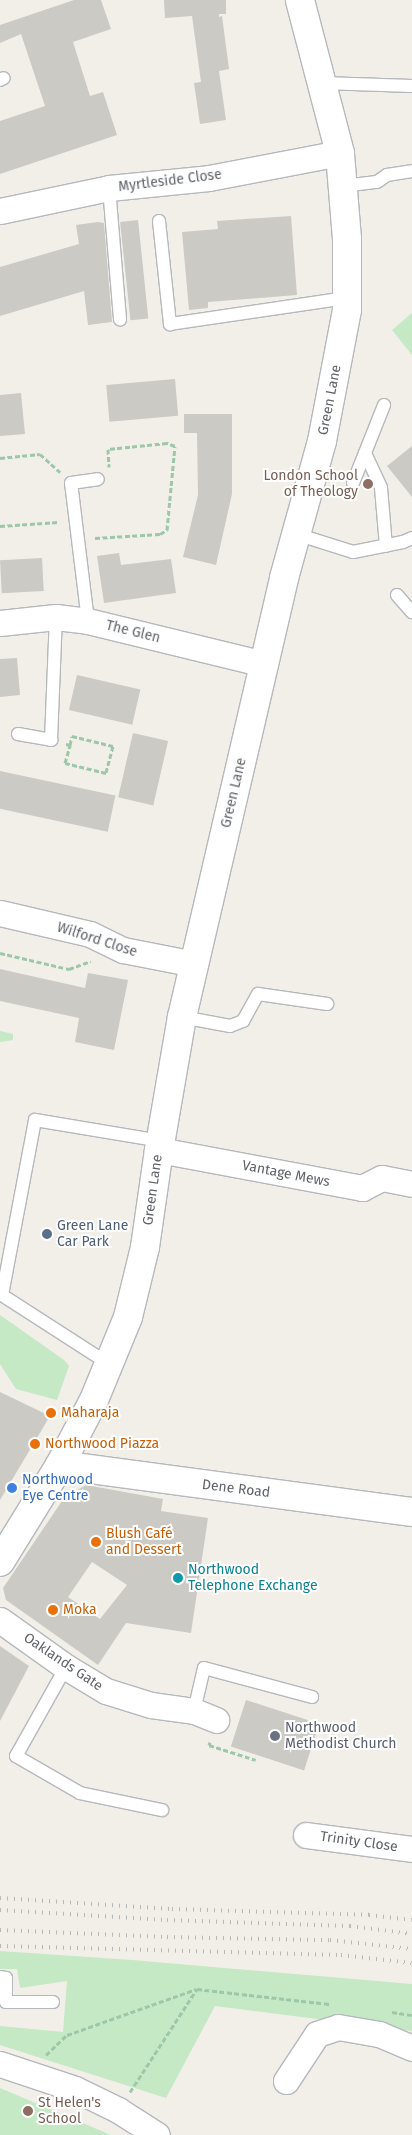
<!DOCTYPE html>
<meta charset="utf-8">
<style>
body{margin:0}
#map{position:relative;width:412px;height:2135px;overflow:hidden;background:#f1efe8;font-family:"Fira Sans",sans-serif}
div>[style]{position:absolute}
.green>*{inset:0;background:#c5e8c5}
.building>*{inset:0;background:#cccac5;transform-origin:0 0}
.path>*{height:3px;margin-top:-1.5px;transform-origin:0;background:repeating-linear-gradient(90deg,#9cc7a9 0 5px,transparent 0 7.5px)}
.roads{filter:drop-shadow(1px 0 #b5b8bc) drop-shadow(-1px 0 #b5b8bc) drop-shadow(0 1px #b5b8bc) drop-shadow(0 -1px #b5b8bc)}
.service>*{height:12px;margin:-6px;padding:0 6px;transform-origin:6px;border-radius:6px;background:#fff}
.minor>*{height:25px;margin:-12.5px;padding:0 12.5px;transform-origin:12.5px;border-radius:12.5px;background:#fff}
.tertiary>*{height:28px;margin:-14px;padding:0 14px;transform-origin:14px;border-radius:14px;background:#fff}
.secondary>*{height:28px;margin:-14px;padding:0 14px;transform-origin:14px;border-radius:14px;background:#fff}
.rail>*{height:4px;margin-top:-2px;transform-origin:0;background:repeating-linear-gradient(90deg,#b6b7b8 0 1px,transparent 0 7px)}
.dots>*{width:14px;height:14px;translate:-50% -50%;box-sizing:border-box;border:2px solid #fff;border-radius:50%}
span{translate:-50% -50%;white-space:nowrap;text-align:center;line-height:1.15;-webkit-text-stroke:4px #fff;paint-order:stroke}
.street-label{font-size:14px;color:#5f6368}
.education-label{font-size:14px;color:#785e54}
.right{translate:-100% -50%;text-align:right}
.left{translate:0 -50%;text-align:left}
.service-label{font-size:14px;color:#4e5e75}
.food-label{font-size:14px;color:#c56008}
.shop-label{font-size:14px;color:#366cbe}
.culture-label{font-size:14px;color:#0d838f}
.worship-label{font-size:14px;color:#5b616d}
</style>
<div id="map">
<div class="green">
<i style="clip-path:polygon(412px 313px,412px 355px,392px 330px)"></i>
<i style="clip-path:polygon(0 1031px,13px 1034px,13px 1040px,0 1042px)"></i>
<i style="clip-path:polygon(0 1315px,64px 1360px,69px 1366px,57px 1400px,16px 1389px,0 1364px)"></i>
<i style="clip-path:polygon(0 1951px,132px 1960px,412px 1984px,412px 2031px,215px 2006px,166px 2098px,0 2045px,0 2026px,63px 2032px,67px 1981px,20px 1988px,17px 1969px,0 1969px)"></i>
<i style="clip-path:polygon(0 2088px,111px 2135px,0 2135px)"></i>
</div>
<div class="building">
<i style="clip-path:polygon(74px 0,101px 0,111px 29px,73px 42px,90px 96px,103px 92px,117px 135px,0 174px,0 121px,45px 106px,21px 34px,0 43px,0 25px)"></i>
<i style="clip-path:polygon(164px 0,226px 0,226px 14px,219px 14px,219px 17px,222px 16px,229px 69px,219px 71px,226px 120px,200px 124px,194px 83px,201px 82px,192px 16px,165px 18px)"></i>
<i style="clip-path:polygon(291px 216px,297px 295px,208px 302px,208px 308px,189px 310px,182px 232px,218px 229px,217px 221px)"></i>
<i style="left:138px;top:220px;width:99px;height:18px;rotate:84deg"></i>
<i style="clip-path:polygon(98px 222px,104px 223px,112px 322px,88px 325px,84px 291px,0 316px,0 267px,79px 244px,76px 225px)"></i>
<i style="left:175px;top:379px;width:37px;height:69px;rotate:85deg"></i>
<i style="clip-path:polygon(21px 393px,25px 434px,0 436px,0 395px)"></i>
<i style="clip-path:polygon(184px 414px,232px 414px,232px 494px,216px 565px,183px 557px,198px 495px,197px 433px,184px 433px)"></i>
<i style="clip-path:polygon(412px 446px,412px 497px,387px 466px)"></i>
<i style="clip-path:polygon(119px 553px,121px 565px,171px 559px,176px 593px,104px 603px,97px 556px)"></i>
<i style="left:42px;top:558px;width:33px;height:42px;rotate:87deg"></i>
<i style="clip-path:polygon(17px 658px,20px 695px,0 697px,0 659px)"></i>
<i style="left:77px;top:675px;width:65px;height:36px;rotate:13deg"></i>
<i style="left:133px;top:733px;width:36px;height:66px;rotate:13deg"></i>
<i style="left:0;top:771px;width:118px;height:37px;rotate:12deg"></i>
<i style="clip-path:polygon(0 969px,85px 988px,88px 973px,128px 980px,114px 1050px,75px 1042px,79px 1018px,0 1001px)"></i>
<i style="clip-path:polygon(0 1392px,50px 1416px,0 1500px)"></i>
<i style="clip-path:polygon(evenodd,86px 1485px,163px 1499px,161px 1511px,208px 1518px,191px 1633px,126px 1623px,98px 1665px,6px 1600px,3px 1588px,64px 1498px,86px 1485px,92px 1562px,127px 1585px,100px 1619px,68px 1597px,92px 1562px)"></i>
<i style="clip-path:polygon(0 1646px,29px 1666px,0 1721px)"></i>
<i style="left:246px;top:1700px;width:77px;height:49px;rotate:18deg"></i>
</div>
<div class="path">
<i style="left:0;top:458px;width:40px;rotate:-5.7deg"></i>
<i style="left:40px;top:454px;width:27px;rotate:42deg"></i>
<i style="left:0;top:526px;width:59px;rotate:-3.9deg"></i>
<i style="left:95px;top:538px;width:65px;rotate:-3.5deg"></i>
<i style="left:160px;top:534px;width:8px;rotate:-30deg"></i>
<i style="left:167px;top:530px;width:84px;rotate:-84.6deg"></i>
<i style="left:175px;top:446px;width:9px;rotate:-159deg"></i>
<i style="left:167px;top:443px;width:59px;rotate:174.2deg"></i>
<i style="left:108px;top:449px;width:18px;rotate:87deg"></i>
<i style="left:66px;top:744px;width:4px;rotate:14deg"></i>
<i style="left:70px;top:745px;width:9px;rotate:-77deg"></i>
<i style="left:72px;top:736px;width:42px;rotate:13.7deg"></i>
<i style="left:113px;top:746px;width:28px;rotate:105deg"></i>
<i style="left:106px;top:773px;width:42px;rotate:-166.3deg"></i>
<i style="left:65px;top:763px;width:19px;rotate:-74deg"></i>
<i style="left:0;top:953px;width:71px;rotate:13.1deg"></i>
<i style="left:69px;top:969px;width:23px;rotate:-20deg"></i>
<i style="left:210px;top:1742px;width:3px;rotate:108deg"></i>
<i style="left:209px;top:1745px;width:49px;rotate:17.7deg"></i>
<i style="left:392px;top:2012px;width:20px;rotate:9deg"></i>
<i style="left:46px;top:2055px;width:29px;rotate:-44deg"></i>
<i style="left:67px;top:2035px;width:137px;rotate:-19.6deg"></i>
<i style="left:130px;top:2092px;width:123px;rotate:-57deg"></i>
<i style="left:197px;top:1989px;width:133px;rotate:6.5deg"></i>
</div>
<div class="roads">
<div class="service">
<i style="left:0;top:80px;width:4px;rotate:-27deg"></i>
<i style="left:322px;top:83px;width:90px;rotate:1.9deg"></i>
<i style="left:343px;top:186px;width:34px;rotate:-7deg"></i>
<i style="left:377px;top:182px;width:12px;rotate:-35deg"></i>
<i style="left:387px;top:175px;width:25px;rotate:-9deg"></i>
<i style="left:109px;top:188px;width:132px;rotate:85.2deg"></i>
<i style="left:159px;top:221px;width:104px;rotate:83.9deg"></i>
<i style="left:170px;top:324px;width:179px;rotate:-8.4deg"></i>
<i style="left:365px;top:453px;width:38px;rotate:65deg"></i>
<i style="left:381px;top:488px;width:58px;rotate:85.1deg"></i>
<i style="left:353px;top:483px;width:84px;rotate:-68.3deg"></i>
<i style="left:296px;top:534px;width:60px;rotate:17.5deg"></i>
<i style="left:353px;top:552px;width:51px;rotate:-11.3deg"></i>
<i style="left:403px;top:542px;width:10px;rotate:-24deg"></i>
<i style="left:397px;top:595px;width:23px;rotate:49deg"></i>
<i style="left:88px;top:621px;width:139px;rotate:-97deg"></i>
<i style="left:71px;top:483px;width:27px;rotate:-8deg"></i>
<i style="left:18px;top:734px;width:34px;rotate:10deg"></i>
<i style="left:51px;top:740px;width:123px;rotate:-87.7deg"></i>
<i style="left:182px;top:1017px;width:49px;rotate:10.6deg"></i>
<i style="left:230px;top:1026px;width:14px;rotate:-21deg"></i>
<i style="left:243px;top:1021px;width:31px;rotate:-61deg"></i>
<i style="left:258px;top:994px;width:70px;rotate:8.2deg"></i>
<i style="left:109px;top:1364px;width:127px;rotate:-147.2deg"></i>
<i style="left:2px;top:1295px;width:178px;rotate:-79.3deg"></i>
<i style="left:35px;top:1120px;width:127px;rotate:9.5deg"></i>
<i style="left:66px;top:1667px;width:102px;rotate:119.3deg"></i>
<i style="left:16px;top:1756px;width:74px;rotate:30deg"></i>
<i style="left:80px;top:1793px;width:84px;rotate:11.7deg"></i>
<i style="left:194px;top:1711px;width:44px;rotate:-76.9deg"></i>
<i style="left:204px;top:1668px;width:112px;rotate:15deg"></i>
<i style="left:0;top:1977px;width:6px;rotate:9deg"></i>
<i style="left:6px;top:1978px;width:24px;rotate:90deg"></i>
<i style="left:6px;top:2002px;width:47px"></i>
</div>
<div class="minor">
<i style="left:0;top:211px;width:111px;rotate:-11.9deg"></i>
<i style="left:109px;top:188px;width:100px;rotate:-5.7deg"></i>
<i style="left:209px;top:178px;width:133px;rotate:-10.8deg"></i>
<i style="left:0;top:623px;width:56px;rotate:-6.1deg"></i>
<i style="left:56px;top:617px;width:32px;rotate:7deg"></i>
<i style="left:88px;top:621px;width:182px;rotate:13.7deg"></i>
<i style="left:0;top:913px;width:92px;rotate:13.1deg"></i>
<i style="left:90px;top:934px;width:37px;rotate:26deg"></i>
<i style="left:123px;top:950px;width:73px;rotate:11deg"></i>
<i style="left:159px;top:1150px;width:207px;rotate:10.6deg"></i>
<i style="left:362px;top:1188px;width:22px;rotate:-27deg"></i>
<i style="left:382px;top:1178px;width:31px;rotate:11deg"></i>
<i style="left:0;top:1620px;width:81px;rotate:35.5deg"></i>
<i style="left:66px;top:1667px;width:47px;rotate:31deg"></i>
<i style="left:106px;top:1691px;width:47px;rotate:17.3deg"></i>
<i style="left:151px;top:1705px;width:43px;rotate:7.9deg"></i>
<i style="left:194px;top:1711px;width:24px;rotate:22deg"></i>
<i style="left:306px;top:1835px;width:107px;rotate:7.5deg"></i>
<i style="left:0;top:2064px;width:79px;rotate:18.4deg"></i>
<i style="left:75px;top:2089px;width:48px;rotate:26deg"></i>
<i style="left:118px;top:2110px;width:46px;rotate:32.7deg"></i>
<i style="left:286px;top:2081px;width:56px;rotate:-56.6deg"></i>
<i style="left:317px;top:2034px;width:22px;rotate:-18deg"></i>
<i style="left:338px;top:2027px;width:42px;rotate:9.7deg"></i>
<i style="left:379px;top:2034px;width:36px;rotate:23deg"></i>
</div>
<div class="tertiary">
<i style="left:60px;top:1465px;width:355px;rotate:7.6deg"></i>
</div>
<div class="secondary">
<i style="left:0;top:1562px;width:114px;rotate:-58.3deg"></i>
<i style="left:60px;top:1465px;width:73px;rotate:-62.4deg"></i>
<i style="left:94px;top:1400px;width:90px;rotate:-67.7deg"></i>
<i style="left:128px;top:1317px;width:72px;rotate:-76.3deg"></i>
<i style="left:145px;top:1247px;width:98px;rotate:-81.8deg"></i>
<i style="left:159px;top:1150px;width:135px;rotate:-80.2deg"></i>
<i style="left:182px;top:1017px;width:451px;rotate:-76.9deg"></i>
<i style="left:284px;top:578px;width:142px;rotate:-74.5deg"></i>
<i style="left:322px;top:441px;width:133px;rotate:-79.2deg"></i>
<i style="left:347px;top:310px;width:71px;rotate:-90deg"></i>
<i style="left:347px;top:239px;width:86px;rotate:-94.7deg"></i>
<i style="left:340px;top:153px;width:158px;rotate:-104.7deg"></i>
</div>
</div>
<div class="rail">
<i style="left:0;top:1898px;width:172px;rotate:3.7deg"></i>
<i style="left:172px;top:1909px;width:197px;rotate:1.7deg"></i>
<i style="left:369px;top:1915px;width:43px;rotate:6.6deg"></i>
<i style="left:0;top:1910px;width:167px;rotate:3.4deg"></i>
<i style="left:167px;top:1920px;width:183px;rotate:1.9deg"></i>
<i style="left:350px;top:1926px;width:63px;rotate:7.4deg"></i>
<i style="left:0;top:1930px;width:167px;rotate:2.4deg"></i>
<i style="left:167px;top:1937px;width:163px;rotate:1.1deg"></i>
<i style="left:330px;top:1940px;width:82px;rotate:6.3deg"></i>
<i style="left:0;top:1946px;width:341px;rotate:1.5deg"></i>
<i style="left:341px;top:1955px;width:71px;rotate:6.4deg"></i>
</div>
<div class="dots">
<i style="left:368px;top:484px;background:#8d6e63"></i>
<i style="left:47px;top:1234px;background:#5c6f8a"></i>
<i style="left:51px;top:1413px;background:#e8710a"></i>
<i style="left:35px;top:1444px;background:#e8710a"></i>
<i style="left:12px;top:1488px;background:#3f7fe0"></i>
<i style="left:96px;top:1542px;background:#e8710a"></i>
<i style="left:178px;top:1578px;background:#0f9aa8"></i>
<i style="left:53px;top:1610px;background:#e8710a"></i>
<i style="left:275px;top:1736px;background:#6b7280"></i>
<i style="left:28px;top:2111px;background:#8d6e63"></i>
</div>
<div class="street-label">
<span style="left:170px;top:181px;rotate:-7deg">Myrtleside Close</span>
<span style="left:330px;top:400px;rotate:-79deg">Green Lane</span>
<span style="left:133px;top:632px;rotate:14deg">The Glen</span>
<span style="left:234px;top:793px;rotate:-77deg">Green Lane</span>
<span style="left:97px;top:940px;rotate:18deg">Wilford Close</span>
<span style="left:286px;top:1174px;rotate:11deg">Vantage Mews</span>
<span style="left:153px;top:1190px;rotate:-82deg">Green Lane</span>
<span style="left:236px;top:1489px;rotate:7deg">Dene Road</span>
<span style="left:63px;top:1662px;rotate:34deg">Oaklands Gate</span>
<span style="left:359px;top:1842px;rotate:8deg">Trinity Close</span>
</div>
<div class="education-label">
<span class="right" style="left:358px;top:484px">London School<br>of Theology</span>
<span class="left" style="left:38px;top:2111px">St Helen's<br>School</span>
</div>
<div class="service-label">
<span class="left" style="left:57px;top:1234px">Green Lane<br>Car Park</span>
</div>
<div class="food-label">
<span class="left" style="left:61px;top:1413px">Maharaja</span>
<span class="left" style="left:45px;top:1444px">Northwood Piazza</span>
<span class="left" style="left:106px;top:1542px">Blush Café<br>and Dessert</span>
<span class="left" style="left:63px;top:1610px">Moka</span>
</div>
<div class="shop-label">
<span class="left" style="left:22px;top:1488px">Northwood<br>Eye Centre</span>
</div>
<div class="culture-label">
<span class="left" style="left:188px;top:1578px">Northwood<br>Telephone Exchange</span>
</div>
<div class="worship-label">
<span class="left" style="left:285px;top:1736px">Northwood<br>Methodist Church</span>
</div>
</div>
